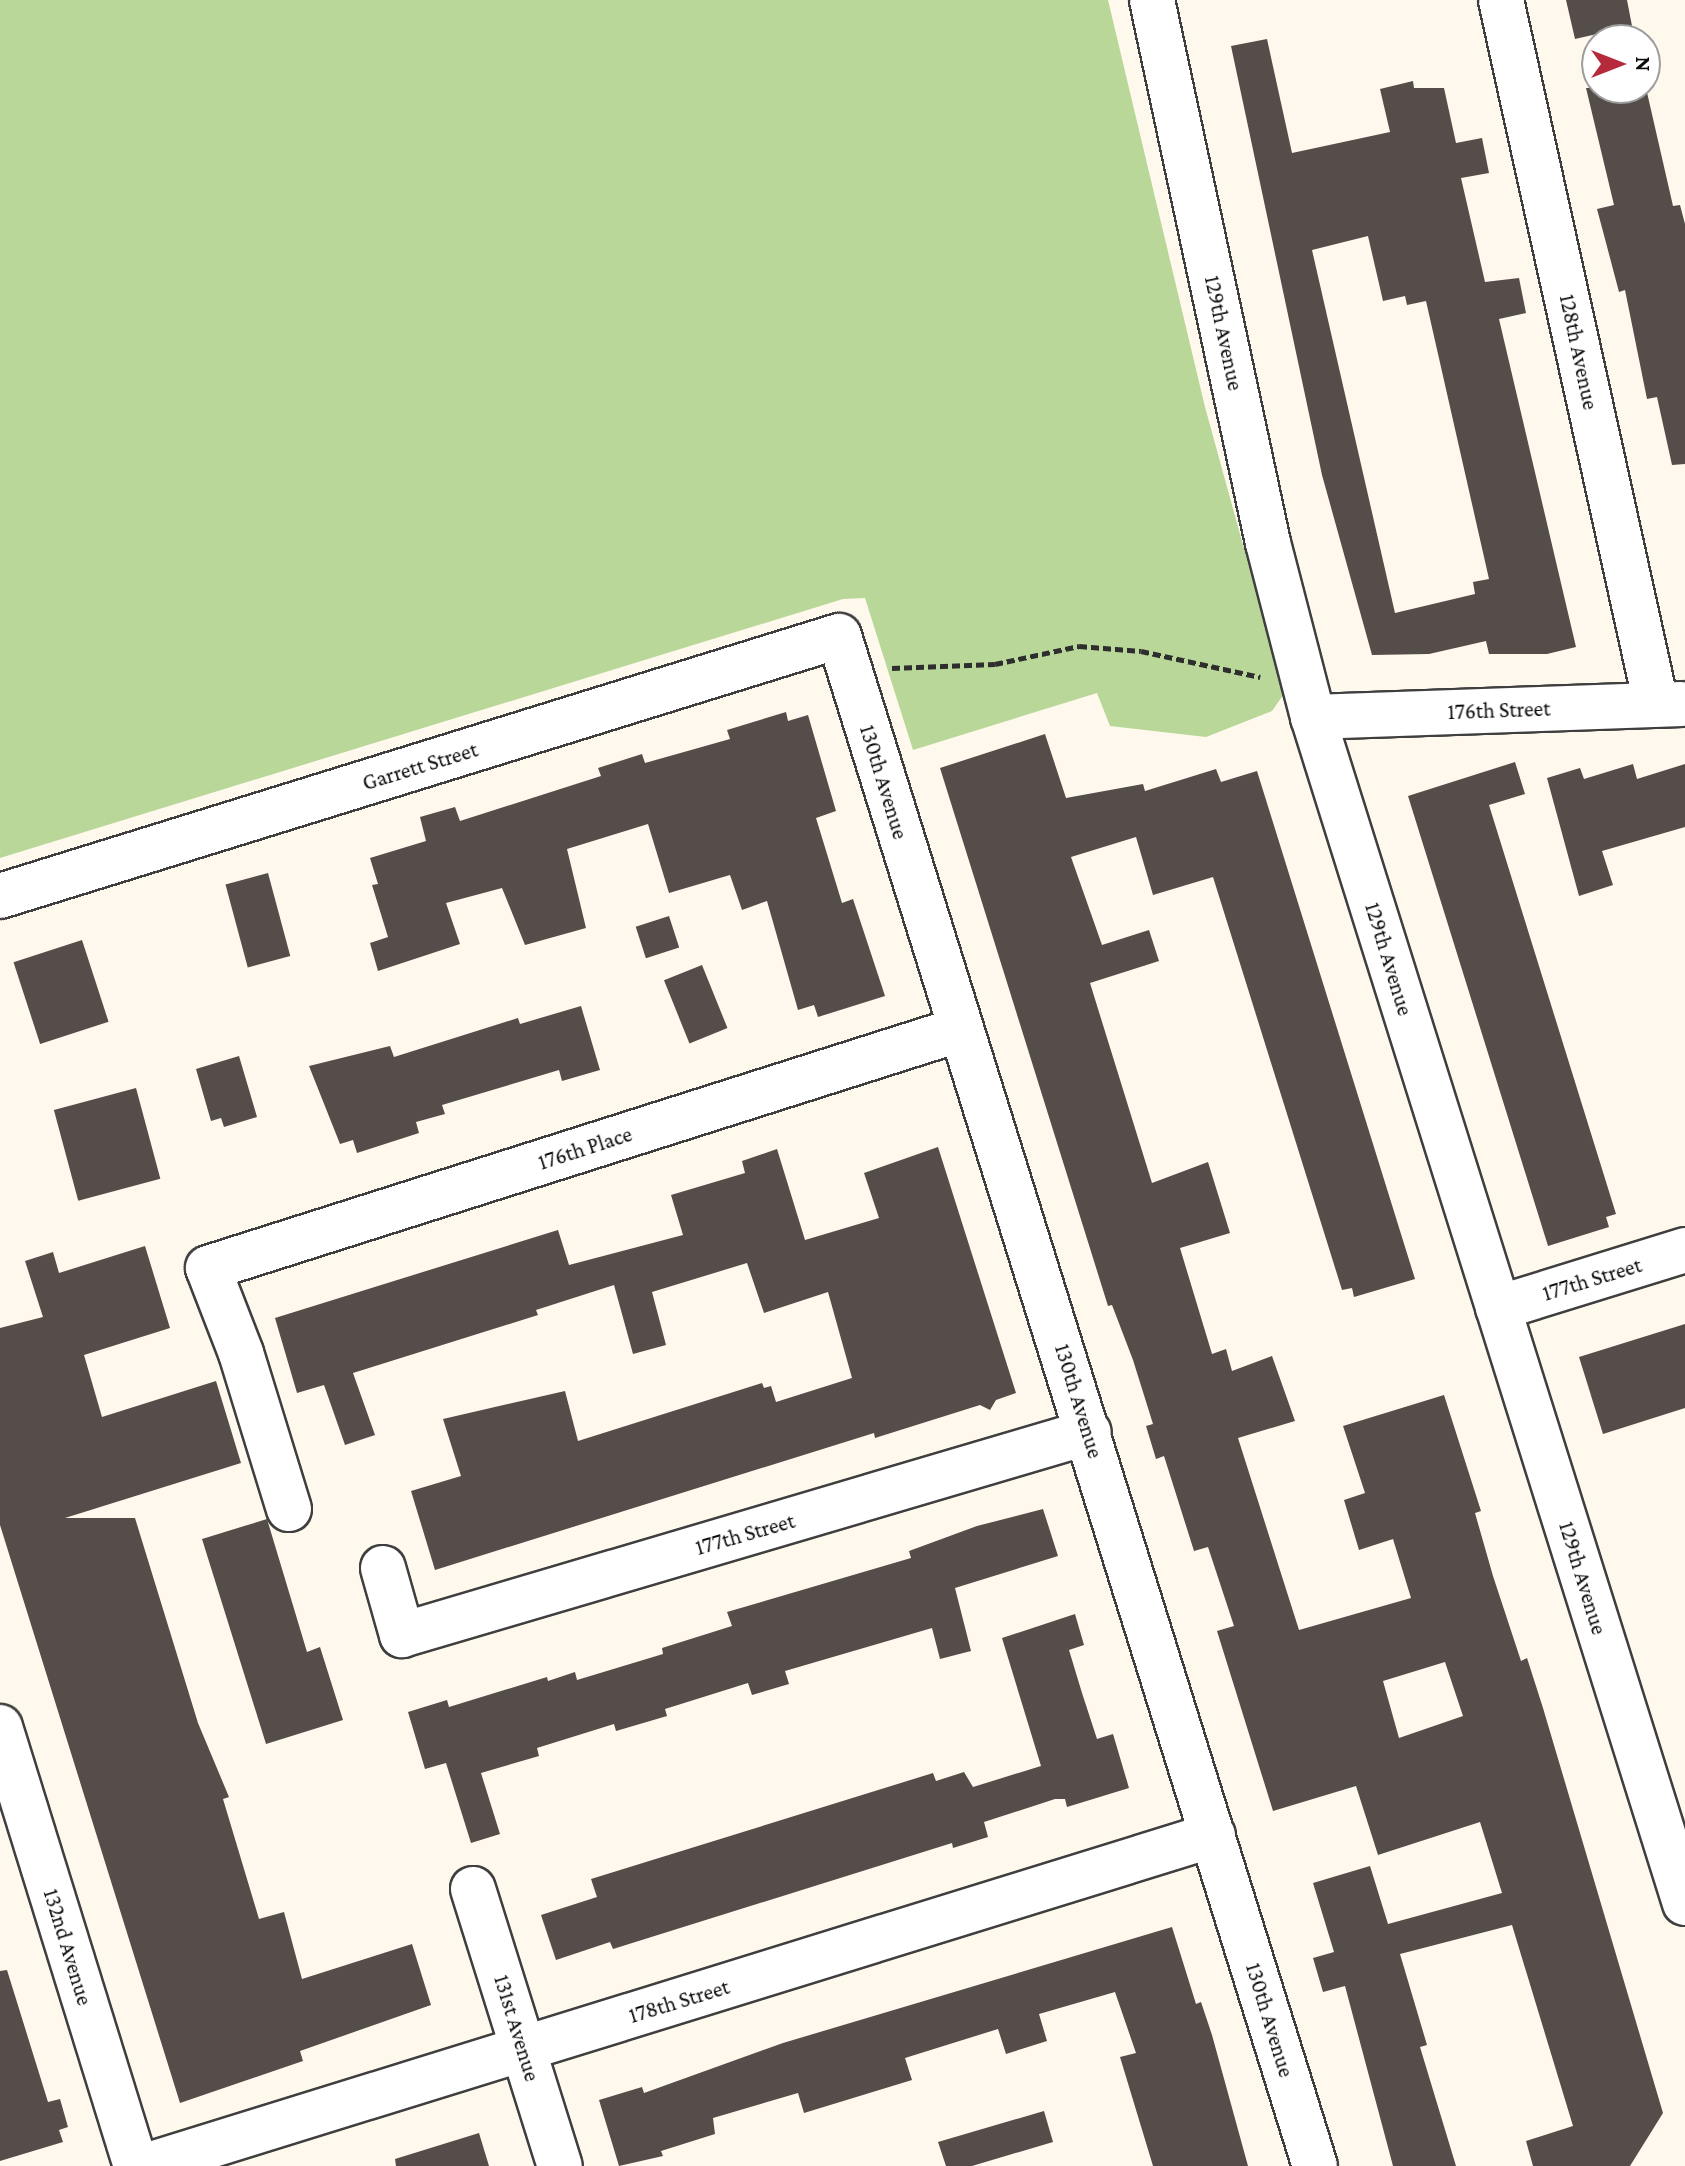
<!DOCTYPE html>
<style>
body{margin:0}
#map{position:relative;width:1685px;height:2166px;overflow:hidden;background:#fef9ec;font-family:"Crimson Pro",serif}
div>[style]{position:absolute}
.forest>*{inset:0;background:#b9d798}
.building>*{inset:0;background:#544d49;transform-origin:0 0}
.path>*{height:5px;margin-top:-2.5px;transform-origin:0;background:repeating-linear-gradient(90deg,#2e2e2e 0 8px,transparent 0 12px)}
.roads{filter:drop-shadow(2px 0 #3f3f3f) drop-shadow(-2px 0 #3f3f3f) drop-shadow(0 2px #3f3f3f) drop-shadow(0 -2px #3f3f3f)}
.minor>*{height:44px;margin:-22px;padding:0 22px;transform-origin:22px;border-radius:22px;background:#fff}
span{translate:-50% -50%;white-space:nowrap;text-align:center;line-height:1.15;-webkit-text-stroke:8px #fff;paint-order:stroke}
.street-label{font-size:22px;color:#0c0c0c}
.north{position:absolute;left:1581px;top:24px;width:80px;height:80px;box-sizing:border-box;background:#fff;border:2px solid #9e9e9e;border-radius:50%;rotate:90deg;font-size:22px;font-weight:700;line-height:32px;text-align:center;color:#0c0c0c}
.north::after{content:'';display:block;margin:auto;width:28px;height:36px;background:#b62b3b;clip-path:polygon(50% 0,100% 100%,50% 72%,0 100%)}
</style>
<div id="map">
<div class="forest">
<i style="clip-path:polygon(0 0,1108px 0,1205px 407px,1284px 694px,1272px 711px,1206px 737px,1110px 726px,1097px 693px,913px 750px,865px 598px,843px 599px,0 858px)"></i>
</div>
<div class="building">
<i style="clip-path:polygon(1566px 0,1627px 0,1632px 26px,1575px 39px)"></i>
<i style="clip-path:polygon(evenodd,1267px 39px,1292px 153px,1390px 132px,1380px 89px,1413px 81px,1414px 88px,1444px 88px,1456px 143px,1482px 138px,1489px 173px,1461px 178px,1485px 282px,1519px 278px,1526px 313px,1499px 319px,1576px 647px,1547px 654px,1489px 654px,1486px 641px,1429px 654px,1372px 655px,1322px 475px,1231px 46px,1267px 39px,1368px 236px,1383px 301px,1405px 296px,1407px 305px,1426px 301px,1489px 579px,1473px 582px,1475px 594px,1395px 613px,1312px 250px,1368px 236px)"></i>
<i style="clip-path:polygon(1586px 88px,1646px 88px,1673px 206px,1680px 205px,1685px 224px,1685px 464px,1672px 465px,1657px 397px,1647px 399px,1625px 290px,1619px 292px,1605px 239px,1597px 209px,1614px 205px)"></i>
<i style="clip-path:polygon(786px 712px,788px 721px,808px 715px,836px 811px,816px 818px,842px 903px,853px 899px,885px 996px,818px 1017px,814px 1005px,798px 1010px,767px 901px,742px 910px,730px 875px,669px 893px,648px 824px,567px 849px,586px 928px,525px 945px,502px 888px,446px 903px,460px 944px,378px 971px,370px 943px,388px 937px,372px 885px,378px 884px,370px 858px,426px 841px,420px 817px,455px 807px,460px 821px,601px 776px,598px 768px,642px 754px,645px 763px,730px 739px,727px 730px)"></i>
<i style="clip-path:polygon(evenodd,1045px 734px,1066px 798px,1143px 784px,1145px 791px,1216px 769px,1221px 782px,1257px 771px,1415px 1279px,1354px 1297px,1352px 1288px,1342px 1290px,1213px 877px,1153px 895px,1136px 837px,1071px 857px,1102px 945px,1149px 930px,1159px 961px,1090px 983px,1152px 1183px,1208px 1162px,1230px 1233px,1180px 1248px,1212px 1354px,1226px 1349px,1232px 1371px,1272px 1356px,1295px 1421px,1238px 1438px,1299px 1630px,1411px 1598px,1393px 1539px,1359px 1550px,1344px 1500px,1365px 1493px,1343px 1426px,1444px 1395px,1481px 1511px,1475px 1513px,1493px 1576px,1521px 1661px,1527px 1658px,1543px 1708px,1663px 2113px,1630px 2166px,1533px 2166px,1526px 2141px,1573px 2126px,1512px 1925px,1400px 1954px,1427px 2045px,1420px 2047px,1456px 2166px,1393px 2166px,1345px 1986px,1323px 1992px,1313px 1958px,1334px 1952px,1313px 1883px,1370px 1866px,1388px 1924px,1502px 1893px,1480px 1822px,1378px 1855px,1356px 1786px,1273px 1811px,1217px 1631px,1234px 1626px,1208px 1547px,1194px 1551px,1164px 1456px,1156px 1459px,1146px 1426px,1153px 1424px,1133px 1360px,1112px 1305px,1108px 1306px,940px 768px,1045px 734px,1445px 1662px,1463px 1716px,1399px 1738px,1383px 1681px,1445px 1662px)"></i>
<i style="clip-path:polygon(1515px 762px,1525px 794px,1489px 805px,1616px 1214px,1606px 1217px,1609px 1227px,1548px 1246px,1408px 796px)"></i>
<i style="clip-path:polygon(1633px 764px,1637px 779px,1685px 764px,1685px 827px,1602px 851px,1613px 885px,1579px 896px,1547px 778px,1580px 768px,1584px 779px)"></i>
<i style="left:268px;top:873px;width:86px;height:44px;rotate:75deg"></i>
<i style="left:669px;top:916px;width:33px;height:35px;rotate:72deg"></i>
<i style="left:82px;top:940px;width:86px;height:72px;rotate:72deg"></i>
<i style="left:702px;top:965px;width:68px;height:41px;rotate:68deg"></i>
<i style="clip-path:polygon(581px 1006px,600px 1070px,562px 1081px,559px 1070px,442px 1105px,445px 1114px,416px 1122px,419px 1133px,357px 1153px,353px 1140px,340px 1144px,309px 1066px,390px 1046px,394px 1057px,518px 1018px,520px 1024px)"></i>
<i style="clip-path:polygon(239px 1056px,257px 1117px,224px 1127px,221px 1118px,211px 1121px,196px 1069px)"></i>
<i style="left:136px;top:1088px;width:94px;height:85px;rotate:75deg"></i>
<i style="clip-path:polygon(938px 1147px,1016px 1393px,996px 1400px,990px 1410px,980px 1405px,875px 1438px,874px 1433px,435px 1570px,411px 1491px,461px 1476px,443px 1419px,565px 1391px,578px 1441px,762px 1383px,764px 1388px,771px 1386px,776px 1402px,852px 1378px,828px 1292px,764px 1313px,747px 1263px,652px 1292px,666px 1345px,633px 1354px,614px 1285px,536px 1310px,538px 1315px,353px 1373px,375px 1435px,345px 1445px,324px 1385px,297px 1393px,275px 1318px,558px 1230px,569px 1265px,683px 1235px,671px 1195px,745px 1173px,742px 1161px,777px 1149px,805px 1240px,879px 1218px,864px 1173px)"></i>
<i style="clip-path:polygon(145px 1246px,170px 1328px,84px 1355px,102px 1417px,216px 1381px,241px 1463px,65px 1518px,135px 1518px,198px 1723px,229px 1797px,223px 1799px,259px 1919px,284px 1912px,302px 1979px,412px 1944px,431px 2005px,300px 2051px,303px 2061px,180px 2103px,0 1525px,0 1328px,43px 1317px,25px 1261px,53px 1252px,59px 1273px)"></i>
<i style="clip-path:polygon(1685px 1324px,1685px 1408px,1603px 1434px,1579px 1357px)"></i>
<i style="clip-path:polygon(1043px 1509px,1058px 1556px,955px 1588px,971px 1651px,940px 1659px,932px 1628px,785px 1671px,789px 1684px,752px 1695px,748px 1683px,665px 1709px,667px 1716px,616px 1731px,614px 1724px,537px 1748px,539px 1756px,481px 1773px,500px 1834px,471px 1843px,446px 1763px,425px 1769px,408px 1712px,447px 1700px,449px 1707px,547px 1677px,548px 1681px,575px 1672px,577px 1680px,663px 1654px,662px 1648px,732px 1626px,727px 1612px,911px 1558px,909px 1551px,977px 1526px)"></i>
<i style="clip-path:polygon(267px 1519px,307px 1652px,320px 1647px,343px 1720px,266px 1744px,202px 1539px)"></i>
<i style="clip-path:polygon(1075px 1614px,1084px 1645px,1069px 1650px,1082px 1693px,1097px 1739px,1113px 1734px,1129px 1788px,1067px 1807px,1065px 1799px,1055px 1799px,984px 1822px,988px 1837px,953px 1848px,952px 1843px,613px 1949px,610px 1942px,556px 1960px,541px 1915px,597px 1897px,591px 1879px,933px 1773px,936px 1781px,964px 1772px,973px 1787px,1041px 1766px,1002px 1638px)"></i>
<i style="clip-path:polygon(1172px 1927px,1196px 2004px,1201px 2002px,1212px 2035px,1248px 2166px,1153px 2166px,1120px 2057px,1136px 2053px,1115px 1992px,1039px 2014px,1047px 2041px,1006px 2054px,998px 2029px,905px 2058px,912px 2080px,804px 2113px,798px 2093px,713px 2118px,715px 2134px,661px 2151px,663px 2156px,619px 2166px,599px 2100px,642px 2087px,644px 2093px,783px 2043px)"></i>
<i style="clip-path:polygon(7px 1970px,48px 2102px,60px 2099px,68px 2127px,59px 2130px,63px 2142px,0 2161px,0 1971px)"></i>
<i style="clip-path:polygon(1044px 2111px,1053px 2142px,972px 2166px,946px 2166px,938px 2142px)"></i>
<i style="clip-path:polygon(479px 2133px,489px 2166px,396px 2166px,395px 2159px)"></i>
</div>
<div class="path">
<i style="left:892px;top:668px;width:103px;rotate:-2.2deg"></i>
<i style="left:995px;top:664px;width:86px;rotate:-12.1deg"></i>
<i style="left:1079px;top:646px;width:62px;rotate:4.6deg"></i>
<i style="left:1141px;top:651px;width:122px;rotate:12.3deg"></i>
</div>
<div class="roads">
<div class="minor">
<i style="left:1152px;top:0;width:555px;rotate:77.94deg"></i>
<i style="left:1268px;top:543px;width:180px;rotate:75.5deg"></i>
<i style="left:1313px;top:717px;width:1243px;rotate:72.59deg"></i>
<i style="left:1501px;top:0;width:721px;rotate:77.58deg"></i>
<i style="left:1313px;top:717px;width:369px;rotate:-2deg"></i>
<i style="left:0;top:896px;width:878px;rotate:-17.22deg"></i>
<i style="left:839px;top:636px;width:1602px;rotate:72.72deg"></i>
<i style="left:1498px;top:1308px;width:196px;rotate:-17.2deg"></i>
<i style="left:289px;top:1509px;width:163px;rotate:-107.1deg"></i>
<i style="left:241px;top:1353px;width:91px;rotate:-111.2deg"></i>
<i style="left:208px;top:1268px;width:790px;rotate:-17.61deg"></i>
<i style="left:383px;top:1568px;width:70px;rotate:74.2deg"></i>
<i style="left:402px;top:1635px;width:716px;rotate:-16.46deg"></i>
<i style="left:0;top:1727px;width:460px;rotate:72.8deg"></i>
<i style="left:473px;top:1889px;width:290px;rotate:72.6deg"></i>
<i style="left:145px;top:2166px;width:1118px;rotate:-17.22deg"></i>
</div>
</div>
<div class="street-label">
<span style="left:1224px;top:333px;rotate:78deg">129th Avenue</span>
<span style="left:1579px;top:352px;rotate:78deg">128th Avenue</span>
<span style="left:1499px;top:710px;rotate:-2deg">176th Street</span>
<span style="left:420px;top:766px;rotate:-17deg">Garrett Street</span>
<span style="left:884px;top:782px;rotate:73deg">130th Avenue</span>
<span style="left:1389px;top:959px;rotate:73deg">129th Avenue</span>
<span style="left:585px;top:1148px;rotate:-18deg">176th Place</span>
<span style="left:1592px;top:1279px;rotate:-17deg">177th Street</span>
<span style="left:1079px;top:1401px;rotate:73deg">130th Avenue</span>
<span style="left:745px;top:1534px;rotate:-16deg">177th Street</span>
<span style="left:1583px;top:1578px;rotate:73deg">129th Avenue</span>
<span style="left:68px;top:1947px;rotate:73deg">132nd Avenue</span>
<span style="left:679px;top:2001px;rotate:-17deg">178th Street</span>
<span style="left:1270px;top:2020px;rotate:73deg">130th Avenue</span>
<span style="left:517px;top:2028px;rotate:73deg">131st Avenue</span>
</div>
<div class="north">N</div>
</div>
